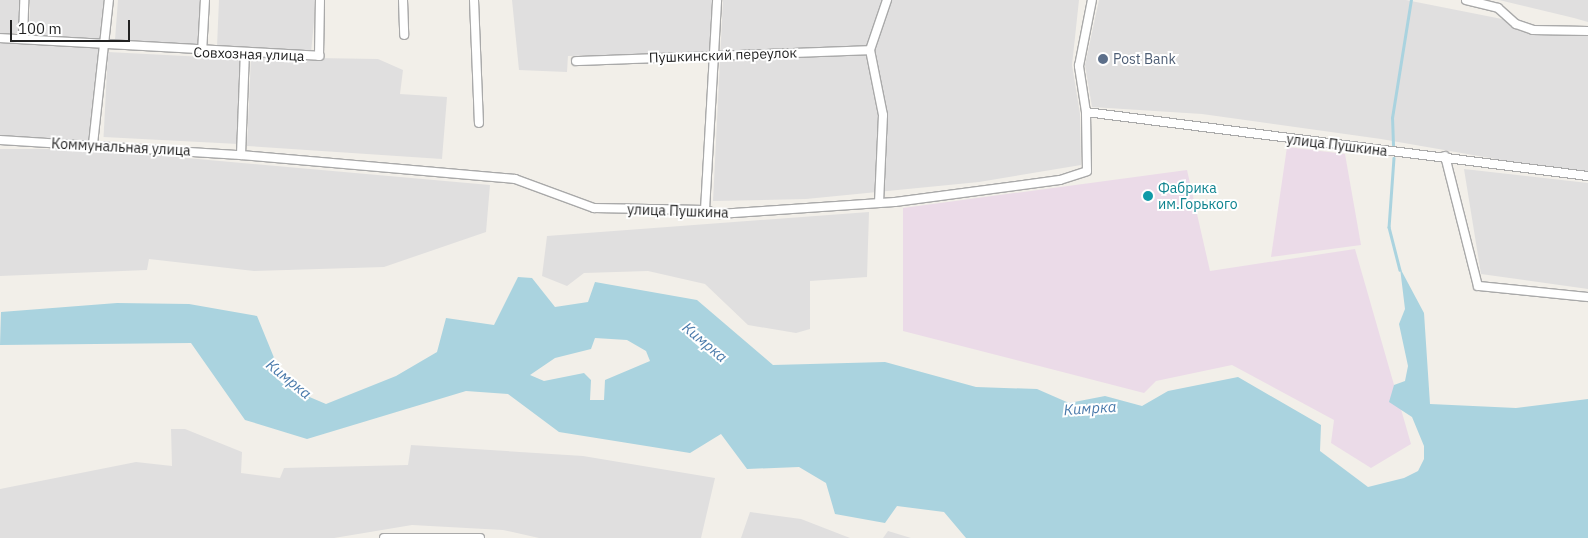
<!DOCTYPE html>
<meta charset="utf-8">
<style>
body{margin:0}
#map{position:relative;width:1588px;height:538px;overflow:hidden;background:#f2efe9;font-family:"IBM Plex Sans",sans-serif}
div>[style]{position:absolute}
.residential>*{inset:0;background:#e0dfdf;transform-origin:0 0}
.industrial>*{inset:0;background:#ebdbe8}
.water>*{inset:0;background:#aad3df}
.stream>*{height:2.5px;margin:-1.25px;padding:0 1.25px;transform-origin:1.25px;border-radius:1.25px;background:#aad3df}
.roads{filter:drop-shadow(1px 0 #a9a9a9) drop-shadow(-1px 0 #a9a9a9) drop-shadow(0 1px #a9a9a9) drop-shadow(0 -1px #a9a9a9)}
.street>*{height:8px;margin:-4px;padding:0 4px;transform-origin:4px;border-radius:4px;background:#fff}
.dots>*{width:14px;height:14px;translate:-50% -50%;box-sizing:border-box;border:2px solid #fff;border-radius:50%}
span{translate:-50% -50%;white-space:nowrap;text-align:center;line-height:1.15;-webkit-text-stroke:4px #fff;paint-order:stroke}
.street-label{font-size:14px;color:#222}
.service-label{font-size:14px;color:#4e5e75}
.left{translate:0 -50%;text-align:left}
.culture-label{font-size:14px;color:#0d838f}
.water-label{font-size:15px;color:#4a7aab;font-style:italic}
.scale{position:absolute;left:10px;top:20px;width:120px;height:22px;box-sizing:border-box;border:2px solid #222;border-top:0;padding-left:6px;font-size:15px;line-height:18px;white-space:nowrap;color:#222;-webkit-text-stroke:4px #fff;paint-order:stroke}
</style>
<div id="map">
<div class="residential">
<i style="left:0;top:0;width:20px;height:33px"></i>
<i style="clip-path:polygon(30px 0,104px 0,90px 140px,0 139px,0 43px,29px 42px)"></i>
<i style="clip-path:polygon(118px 0,202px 0,201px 50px,115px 40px)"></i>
<i style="clip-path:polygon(219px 0,316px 0,311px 53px,217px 47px)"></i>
<i style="clip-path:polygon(512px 0,712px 0,711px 53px,568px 56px,567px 72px,519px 70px)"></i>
<i style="clip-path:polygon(723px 0,1079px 0,1072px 65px,1080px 114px,1081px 165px,979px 182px,806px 199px,713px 201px)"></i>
<i style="clip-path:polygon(1099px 0,1406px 0,1588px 36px,1588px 175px,1381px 139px,1202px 114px,1092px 107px,1085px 65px)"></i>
<i style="clip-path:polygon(1499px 0,1588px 0,1588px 22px,1574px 18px)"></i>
<i style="left:108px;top:52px;width:135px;height:85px;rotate:3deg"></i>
<i style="clip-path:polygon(251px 57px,378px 59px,403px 70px,400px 94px,447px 97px,442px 159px,247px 146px)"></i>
<i style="clip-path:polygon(0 149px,86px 149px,490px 185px,486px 232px,384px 267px,254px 271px,149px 259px,147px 270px,0 276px)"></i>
<i style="clip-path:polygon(1464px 169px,1588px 183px,1588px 289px,1481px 274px)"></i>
<i style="clip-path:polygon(869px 212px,867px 277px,810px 281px,810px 329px,796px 333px,748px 325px,705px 284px,648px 271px,584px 273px,567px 286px,542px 276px,547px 236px)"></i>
<i style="clip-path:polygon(171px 429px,185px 429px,242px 452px,241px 473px,280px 478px,284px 468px,408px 465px,411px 445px,583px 456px,715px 478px,701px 538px,539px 538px,503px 530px,412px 525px,334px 538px,0 538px,0 489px,136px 462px,172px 466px)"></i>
<i style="clip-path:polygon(750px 512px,801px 519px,850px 538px,741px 538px)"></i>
<i style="clip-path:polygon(888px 531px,911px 538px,883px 538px)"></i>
</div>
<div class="industrial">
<i style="clip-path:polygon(1287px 147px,1345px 154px,1361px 245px,1271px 257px)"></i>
<i style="clip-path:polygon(1187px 170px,1210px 271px,1355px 249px,1411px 444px,1371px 468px,1331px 443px,1334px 420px,1232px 365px,1156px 381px,1144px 393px,903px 331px,903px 208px)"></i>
</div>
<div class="water">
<i style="clip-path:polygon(evenodd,1400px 268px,1424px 313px,1430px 404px,1516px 408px,1588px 399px,1588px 538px,966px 538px,944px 512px,897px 506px,885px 523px,835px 514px,826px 483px,799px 467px,747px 469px,721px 434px,690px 453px,559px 432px,508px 394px,466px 391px,307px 439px,245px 420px,191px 343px,0 345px,1px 312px,117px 303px,189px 304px,257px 316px,277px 365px,293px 390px,326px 404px,396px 376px,437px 352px,446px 318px,494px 325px,518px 277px,532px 278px,555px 307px,588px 302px,595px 282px,697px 300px,773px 365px,885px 362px,976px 387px,1037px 389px,1069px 403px,1105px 396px,1142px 406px,1168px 391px,1238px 377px,1321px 425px,1320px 451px,1368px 487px,1404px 478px,1418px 471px,1424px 459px,1424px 446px,1412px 417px,1389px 402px,1394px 385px,1405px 381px,1408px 366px,1399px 324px,1405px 309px,1400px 268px,595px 338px,627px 340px,646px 351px,650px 361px,605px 380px,604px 400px,590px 400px,591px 380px,584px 373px,544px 381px,530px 375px,555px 358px,591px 349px,595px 338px)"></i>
</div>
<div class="stream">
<i style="left:1393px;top:145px;width:27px;rotate:-92deg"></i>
<i style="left:1392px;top:118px;width:120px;rotate:-80.9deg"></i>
<i style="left:1394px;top:158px;width:69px;rotate:94.1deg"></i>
<i style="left:1389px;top:227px;width:44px;rotate:75.7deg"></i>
</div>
<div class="roads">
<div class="street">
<i style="left:403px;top:0;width:35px;rotate:88deg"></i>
<i style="left:474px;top:0;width:123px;rotate:87.7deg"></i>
<i style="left:1466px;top:0;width:33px;rotate:14deg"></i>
<i style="left:1498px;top:8px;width:24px;rotate:42deg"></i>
<i style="left:1516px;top:24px;width:18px;rotate:19deg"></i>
<i style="left:1533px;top:30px;width:55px;rotate:1deg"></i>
<i style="left:0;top:38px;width:320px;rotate:3.2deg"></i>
<i style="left:319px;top:56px;width:56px;rotate:-89deg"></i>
<i style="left:23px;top:38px;width:38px;rotate:-88deg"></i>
<i style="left:202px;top:53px;width:53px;rotate:-86.8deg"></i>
<i style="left:576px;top:61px;width:294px;rotate:-2.1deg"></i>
<i style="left:1086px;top:112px;width:506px;rotate:7.27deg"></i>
<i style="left:0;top:140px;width:241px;rotate:3.6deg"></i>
<i style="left:241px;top:155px;width:275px;rotate:5deg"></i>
<i style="left:515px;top:179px;width:84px;rotate:20.2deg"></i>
<i style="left:594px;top:208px;width:111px;rotate:1deg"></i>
<i style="left:705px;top:210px;width:15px;rotate:16deg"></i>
<i style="left:719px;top:214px;width:176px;rotate:-3.9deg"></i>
<i style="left:895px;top:202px;width:166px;rotate:-7.6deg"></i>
<i style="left:1060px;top:180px;width:28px;rotate:-18deg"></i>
<i style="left:1087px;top:171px;width:59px;rotate:-91deg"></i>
<i style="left:1086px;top:112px;width:47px;rotate:-98.7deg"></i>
<i style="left:1079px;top:66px;width:67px;rotate:-78.9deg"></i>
<i style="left:93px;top:144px;width:145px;rotate:-83.7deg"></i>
<i style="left:241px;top:155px;width:102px;rotate:-87.8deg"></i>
<i style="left:1445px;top:156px;width:134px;rotate:75.8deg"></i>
<i style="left:1478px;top:286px;width:111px;rotate:5.7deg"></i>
<i style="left:879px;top:203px;width:88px;rotate:-87.4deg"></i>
<i style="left:883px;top:115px;width:66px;rotate:-101.3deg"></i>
<i style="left:870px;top:50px;width:53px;rotate:-71.2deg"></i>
<i style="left:705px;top:210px;width:210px;rotate:-86.7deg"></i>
<i style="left:384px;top:538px;width:96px"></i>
</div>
</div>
<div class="dots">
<i style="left:1103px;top:59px;background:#5c6f8a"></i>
<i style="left:1148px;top:196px;background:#0f9aa8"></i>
</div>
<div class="street-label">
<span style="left:249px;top:54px;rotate:2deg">Совхозная улица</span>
<span style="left:723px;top:55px;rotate:-2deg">Пушкинский переулок</span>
<span style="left:1337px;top:145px;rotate:7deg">улица Пушкина</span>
<span style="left:121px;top:147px;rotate:3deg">Коммунальная улица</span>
<span style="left:678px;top:211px;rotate:2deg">улица Пушкина</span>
</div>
<div class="service-label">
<span class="left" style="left:1113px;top:59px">Post Bank</span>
</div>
<div class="culture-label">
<span class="left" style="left:1158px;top:196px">Фабрика<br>им.Горького</span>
</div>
<div class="water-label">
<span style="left:705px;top:342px;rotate:40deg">Кимрка</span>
<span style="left:289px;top:379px;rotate:39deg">Кимрка</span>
<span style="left:1090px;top:408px;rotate:-4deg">Кимрка</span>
</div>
<div class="scale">100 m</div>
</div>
